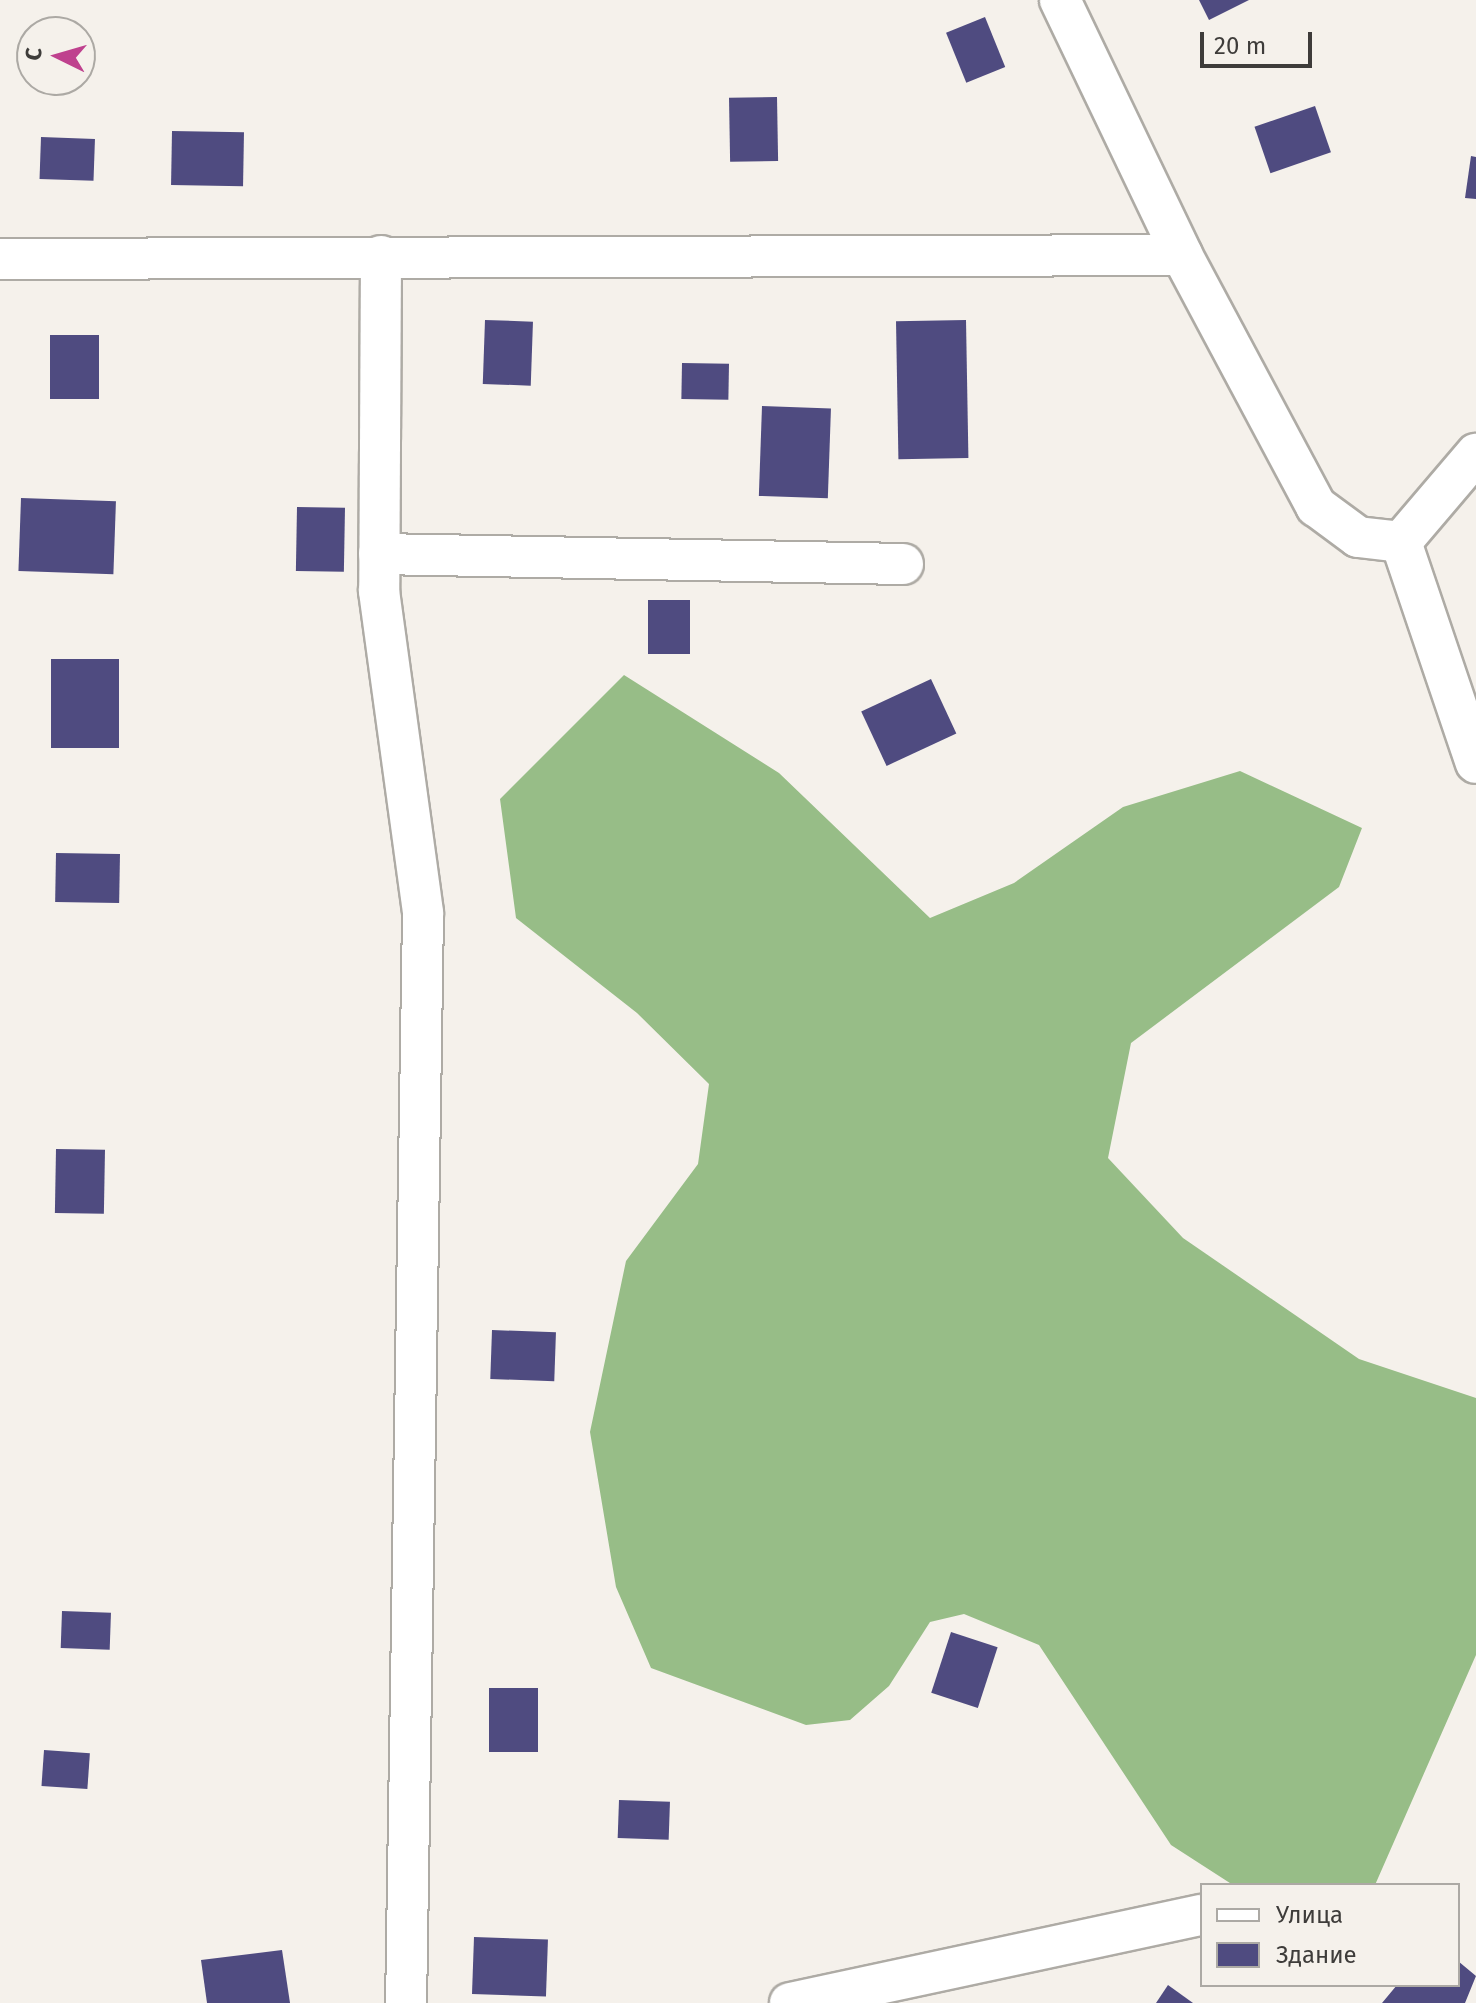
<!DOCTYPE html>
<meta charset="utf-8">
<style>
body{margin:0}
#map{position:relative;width:1476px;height:2003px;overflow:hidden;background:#f5f1eb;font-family:"Fira Sans",sans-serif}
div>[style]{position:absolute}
.forest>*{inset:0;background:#97bd87}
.building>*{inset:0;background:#4f4b80;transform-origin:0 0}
.roads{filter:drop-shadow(2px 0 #aeaba5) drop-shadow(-2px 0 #aeaba5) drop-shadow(0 2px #aeaba5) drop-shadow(0 -2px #aeaba5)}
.minor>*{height:40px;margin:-20px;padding:0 20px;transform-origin:20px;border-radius:20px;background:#fff}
span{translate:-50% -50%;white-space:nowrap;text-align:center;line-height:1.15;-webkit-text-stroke:8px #f5f1eb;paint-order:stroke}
.legend{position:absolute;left:1200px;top:1883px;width:260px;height:104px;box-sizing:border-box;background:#f5f1eb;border:2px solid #aca9a4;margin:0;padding:10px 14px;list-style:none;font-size:24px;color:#3e3c3a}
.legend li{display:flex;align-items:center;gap:16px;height:40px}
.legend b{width:40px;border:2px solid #aca9a4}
.north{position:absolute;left:16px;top:16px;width:80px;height:80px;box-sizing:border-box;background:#f5f1eb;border:2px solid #aca9a4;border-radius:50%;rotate:275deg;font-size:22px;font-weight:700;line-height:32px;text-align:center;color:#3e3c3a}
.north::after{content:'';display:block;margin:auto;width:28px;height:36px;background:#bf418e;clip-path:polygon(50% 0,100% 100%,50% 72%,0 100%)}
.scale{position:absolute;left:1200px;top:32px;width:112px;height:36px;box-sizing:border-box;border:4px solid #3e3c3a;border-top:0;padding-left:10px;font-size:24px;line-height:28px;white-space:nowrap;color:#3e3c3a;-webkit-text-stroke:6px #f5f1eb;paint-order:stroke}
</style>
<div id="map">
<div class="forest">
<i style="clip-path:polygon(624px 675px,779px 773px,930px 918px,1014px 883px,1123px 807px,1240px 771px,1362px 828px,1339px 887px,1131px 1043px,1108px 1158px,1183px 1238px,1359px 1359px,1476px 1398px,1476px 1655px,1375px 1885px,1233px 1885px,1171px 1845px,1039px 1645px,964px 1614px,930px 1622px,889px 1686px,850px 1720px,806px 1725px,651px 1668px,616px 1587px,590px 1432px,626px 1261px,698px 1164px,709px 1084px,637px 1013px,516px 918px,500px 799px)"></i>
</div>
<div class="building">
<i style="clip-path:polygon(1199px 0,1249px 0,1209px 20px)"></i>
<i style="left:985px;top:17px;width:54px;height:42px;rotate:68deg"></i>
<i style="left:777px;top:97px;width:64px;height:48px;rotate:89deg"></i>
<i style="left:1315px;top:106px;width:49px;height:64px;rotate:71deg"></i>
<i style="left:172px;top:131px;width:72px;height:54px;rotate:1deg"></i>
<i style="left:41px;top:137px;width:54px;height:42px;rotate:2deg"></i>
<i style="clip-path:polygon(1471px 156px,1476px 157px,1476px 199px,1465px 198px)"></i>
<i style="left:485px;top:320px;width:48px;height:64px;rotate:2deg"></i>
<i style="left:966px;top:320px;width:138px;height:70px;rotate:89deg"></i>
<i style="left:50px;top:335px;width:49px;height:64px"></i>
<i style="left:682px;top:363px;width:47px;height:36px;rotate:1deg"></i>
<i style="left:762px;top:406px;width:69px;height:90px;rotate:2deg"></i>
<i style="left:21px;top:498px;width:95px;height:73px;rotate:2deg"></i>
<i style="left:297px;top:507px;width:48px;height:64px;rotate:1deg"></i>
<i style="left:648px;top:600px;width:42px;height:54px"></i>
<i style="left:51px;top:659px;width:68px;height:89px"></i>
<i style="left:931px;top:679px;width:60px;height:77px;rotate:65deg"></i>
<i style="left:56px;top:853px;width:64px;height:49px;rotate:1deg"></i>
<i style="left:56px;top:1149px;width:49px;height:64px;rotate:1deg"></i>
<i style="left:492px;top:1330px;width:64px;height:49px;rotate:2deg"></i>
<i style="left:62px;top:1611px;width:49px;height:37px;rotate:2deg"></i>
<i style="left:951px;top:1632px;width:49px;height:64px;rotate:18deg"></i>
<i style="left:489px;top:1688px;width:49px;height:64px"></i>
<i style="left:44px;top:1750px;width:46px;height:36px;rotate:4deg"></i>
<i style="left:619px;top:1800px;width:51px;height:38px;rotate:2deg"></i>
<i style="left:474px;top:1937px;width:74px;height:57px;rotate:2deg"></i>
<i style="clip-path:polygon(282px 1950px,290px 2003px,207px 2003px,201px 1960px)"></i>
<i style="clip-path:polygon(1458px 1961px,1476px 1976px,1465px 2003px,1382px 2003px,1397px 1985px,1458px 1985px)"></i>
<i style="clip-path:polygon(1168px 1985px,1193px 2003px,1156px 2003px)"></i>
</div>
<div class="roads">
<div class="minor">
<i style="left:1060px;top:0;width:283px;rotate:64.4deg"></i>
<i style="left:1182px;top:255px;width:285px;rotate:61.9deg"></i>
<i style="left:1316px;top:506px;width:52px;rotate:36.4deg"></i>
<i style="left:1358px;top:537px;width:43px;rotate:6.6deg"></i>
<i style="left:381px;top:256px;width:335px;rotate:90.3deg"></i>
<i style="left:379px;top:591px;width:325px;rotate:82.2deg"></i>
<i style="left:423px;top:913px;width:1090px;rotate:90.89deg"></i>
<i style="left:0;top:259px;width:1182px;rotate:-0.19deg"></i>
<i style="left:1401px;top:542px;width:233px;rotate:71.3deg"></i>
<i style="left:1401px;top:542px;width:116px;rotate:-49.6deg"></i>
<i style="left:379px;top:554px;width:524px;rotate:1.09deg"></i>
<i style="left:790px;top:2003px;width:421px;rotate:-12.1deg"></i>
</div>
</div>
<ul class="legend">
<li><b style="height:10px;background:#fff"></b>Улица</li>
<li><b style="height:22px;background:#4f4b80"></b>Здание</li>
</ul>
<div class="north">С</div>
<div class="scale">20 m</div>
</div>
